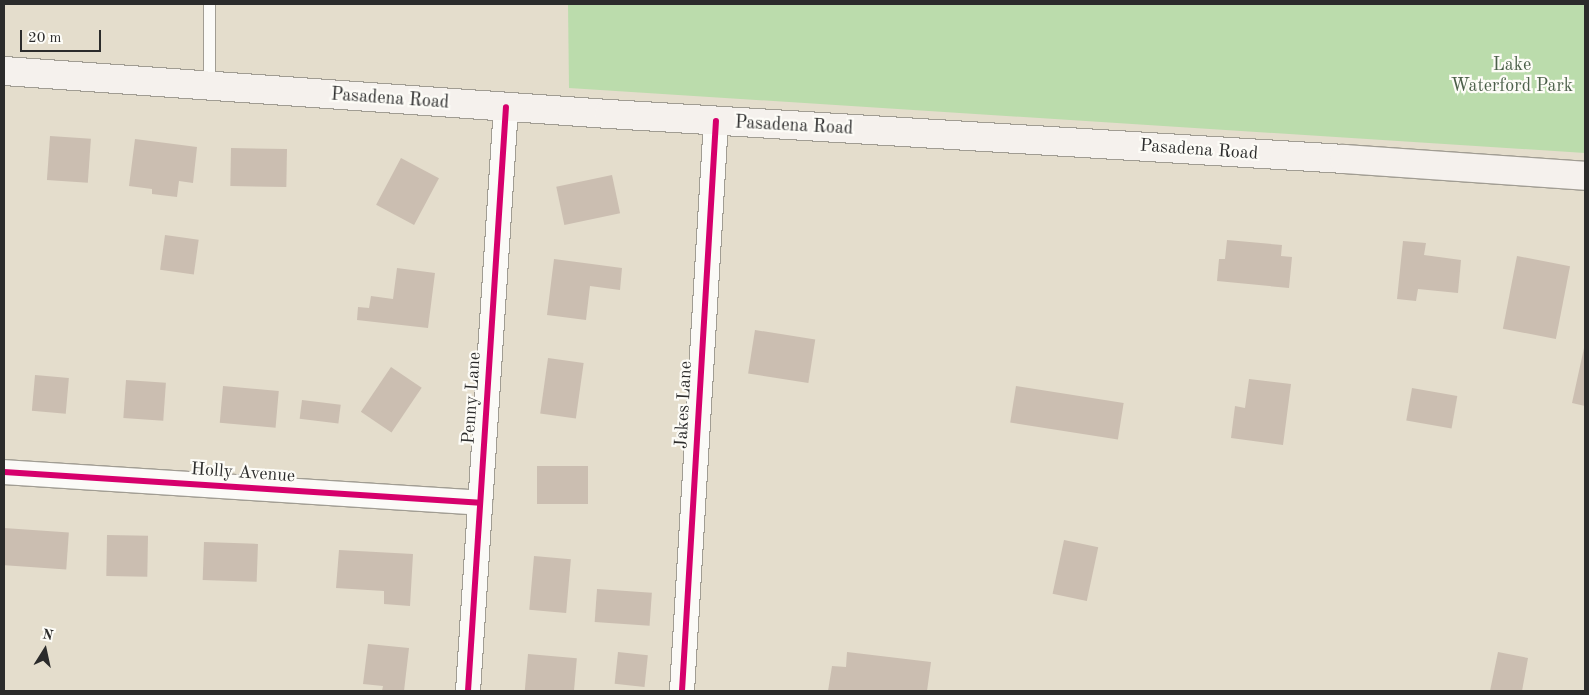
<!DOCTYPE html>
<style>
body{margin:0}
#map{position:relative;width:1589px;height:695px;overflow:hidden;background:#e4ddcc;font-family:"Old Standard TT",serif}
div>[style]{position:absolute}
.green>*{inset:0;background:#bbdcac}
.building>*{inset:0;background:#cbbeb1;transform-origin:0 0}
.roads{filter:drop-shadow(1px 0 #a19d93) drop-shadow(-1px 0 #a19d93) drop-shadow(0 1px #a19d93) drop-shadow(0 -1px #a19d93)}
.service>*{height:11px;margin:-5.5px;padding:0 5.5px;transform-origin:5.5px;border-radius:5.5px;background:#fbfaf7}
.minor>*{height:24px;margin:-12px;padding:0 12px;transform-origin:12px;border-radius:12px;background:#fbfaf7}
.secondary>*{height:28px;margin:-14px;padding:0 14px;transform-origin:14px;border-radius:14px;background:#f5f1ed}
.cycleway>*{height:6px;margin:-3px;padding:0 3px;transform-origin:3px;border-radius:3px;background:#d6006c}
span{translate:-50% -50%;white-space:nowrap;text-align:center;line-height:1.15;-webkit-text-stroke:4.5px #fdfcf7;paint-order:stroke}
.park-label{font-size:18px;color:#4c604a}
.street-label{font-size:18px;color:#2b2b2b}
.frame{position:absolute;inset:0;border:5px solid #2b2b2b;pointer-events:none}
.north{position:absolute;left:20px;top:625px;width:50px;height:50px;-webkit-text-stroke:4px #fdfcf7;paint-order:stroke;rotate:10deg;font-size:14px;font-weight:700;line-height:20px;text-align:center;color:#2b2b2b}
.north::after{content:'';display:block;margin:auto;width:18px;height:22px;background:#2b2b2b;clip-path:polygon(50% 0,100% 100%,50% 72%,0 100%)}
.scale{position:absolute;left:20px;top:30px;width:81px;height:22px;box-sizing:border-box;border:2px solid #2b2b2b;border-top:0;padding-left:6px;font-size:15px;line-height:18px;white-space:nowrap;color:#2b2b2b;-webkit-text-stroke:4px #fdfcf7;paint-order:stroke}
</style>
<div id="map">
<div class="green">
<i style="clip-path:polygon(568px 4px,1585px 4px,1585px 153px,569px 88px)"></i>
</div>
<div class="building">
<i style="left:50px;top:136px;width:41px;height:44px;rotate:4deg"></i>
<i style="clip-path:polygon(135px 139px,197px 147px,193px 183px,179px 181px,177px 197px,152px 194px,152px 189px,129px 186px)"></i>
<i style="left:231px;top:148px;width:56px;height:38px;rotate:1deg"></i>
<i style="left:401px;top:158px;width:43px;height:53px;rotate:28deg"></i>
<i style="left:612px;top:175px;width:39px;height:57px;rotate:78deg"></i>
<i style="left:165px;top:235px;width:34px;height:35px;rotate:8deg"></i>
<i style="clip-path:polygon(1227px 240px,1282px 245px,1281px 256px,1292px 257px,1289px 288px,1217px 281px,1219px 259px,1225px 259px)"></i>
<i style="clip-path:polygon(1403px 241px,1426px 243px,1424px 255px,1461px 260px,1458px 293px,1418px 289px,1416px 301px,1397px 299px)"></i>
<i style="left:1517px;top:256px;width:54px;height:74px;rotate:11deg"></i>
<i style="clip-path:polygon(554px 259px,622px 268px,620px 290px,590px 286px,586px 320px,547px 315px)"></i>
<i style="clip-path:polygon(397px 268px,435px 273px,428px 328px,357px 320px,358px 307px,369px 308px,371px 296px,393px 299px)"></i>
<i style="left:755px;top:330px;width:61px;height:44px;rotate:9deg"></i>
<i style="clip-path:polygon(1584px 348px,1585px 348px,1585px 406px,1572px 403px)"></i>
<i style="left:548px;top:358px;width:36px;height:56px;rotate:8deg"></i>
<i style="left:391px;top:367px;width:37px;height:54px;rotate:34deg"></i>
<i style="left:35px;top:375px;width:34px;height:36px;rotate:5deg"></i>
<i style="clip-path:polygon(1249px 379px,1291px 384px,1283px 445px,1231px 438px,1235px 406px,1245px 408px)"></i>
<i style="left:126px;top:380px;width:40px;height:38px;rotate:4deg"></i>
<i style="left:223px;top:386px;width:56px;height:37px;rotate:5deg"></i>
<i style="left:1016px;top:386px;width:109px;height:37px;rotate:9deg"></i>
<i style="left:1412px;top:388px;width:46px;height:33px;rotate:10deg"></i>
<i style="left:302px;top:400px;width:39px;height:19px;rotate:7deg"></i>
<i style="left:537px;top:466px;width:51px;height:38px"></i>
<i style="left:4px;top:528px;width:65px;height:37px;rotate:4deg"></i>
<i style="left:107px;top:535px;width:41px;height:41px;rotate:1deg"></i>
<i style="left:1064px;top:540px;width:35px;height:55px;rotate:12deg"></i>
<i style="left:204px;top:542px;width:54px;height:38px;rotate:2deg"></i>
<i style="clip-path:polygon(339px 550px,413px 554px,410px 606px,384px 604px,384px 591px,336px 588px)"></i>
<i style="left:534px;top:556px;width:37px;height:54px;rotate:5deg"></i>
<i style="left:597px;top:589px;width:55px;height:33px;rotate:4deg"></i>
<i style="clip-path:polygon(368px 644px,409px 648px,404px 691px,382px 691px,383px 686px,363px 684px)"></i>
<i style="left:618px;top:652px;width:30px;height:32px;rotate:6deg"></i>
<i style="clip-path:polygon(847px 652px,931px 662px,927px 691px,828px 691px,832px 666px,846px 667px)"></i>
<i style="clip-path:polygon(1498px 652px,1528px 658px,1522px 691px,1490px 691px)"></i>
<i style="left:528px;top:654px;width:49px;height:37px;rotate:5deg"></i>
</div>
<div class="roads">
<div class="service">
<i style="left:209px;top:86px;width:82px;rotate:-90deg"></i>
</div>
<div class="minor">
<i style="left:4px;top:472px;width:477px;rotate:3.7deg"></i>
<i style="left:468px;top:691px;width:585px;rotate:-86.28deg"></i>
<i style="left:682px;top:691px;width:571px;rotate:-86.59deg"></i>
</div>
<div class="secondary">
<i style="left:4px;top:71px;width:607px;rotate:4.07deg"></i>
<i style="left:609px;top:114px;width:736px;rotate:3.5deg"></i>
<i style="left:1344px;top:159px;width:242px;rotate:4deg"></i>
</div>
</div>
<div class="cycleway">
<i style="left:4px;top:472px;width:477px;rotate:3.7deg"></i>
<i style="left:468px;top:691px;width:585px;rotate:-86.28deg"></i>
<i style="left:682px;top:691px;width:571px;rotate:-86.59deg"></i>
</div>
<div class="park-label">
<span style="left:1512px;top:76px">Lake<br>Waterford Park</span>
</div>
<div class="street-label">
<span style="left:390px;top:99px;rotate:4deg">Pasadena Road</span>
<span style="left:794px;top:126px;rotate:3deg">Pasadena Road</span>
<span style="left:1199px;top:150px;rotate:4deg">Pasadena Road</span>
<span style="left:472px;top:398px;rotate:-86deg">Penny Lane</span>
<span style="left:684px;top:405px;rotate:-87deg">Jakes Lane</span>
<span style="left:243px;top:473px;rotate:4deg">Holly Avenue</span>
</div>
<div class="frame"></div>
<div class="north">N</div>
<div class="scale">20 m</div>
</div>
